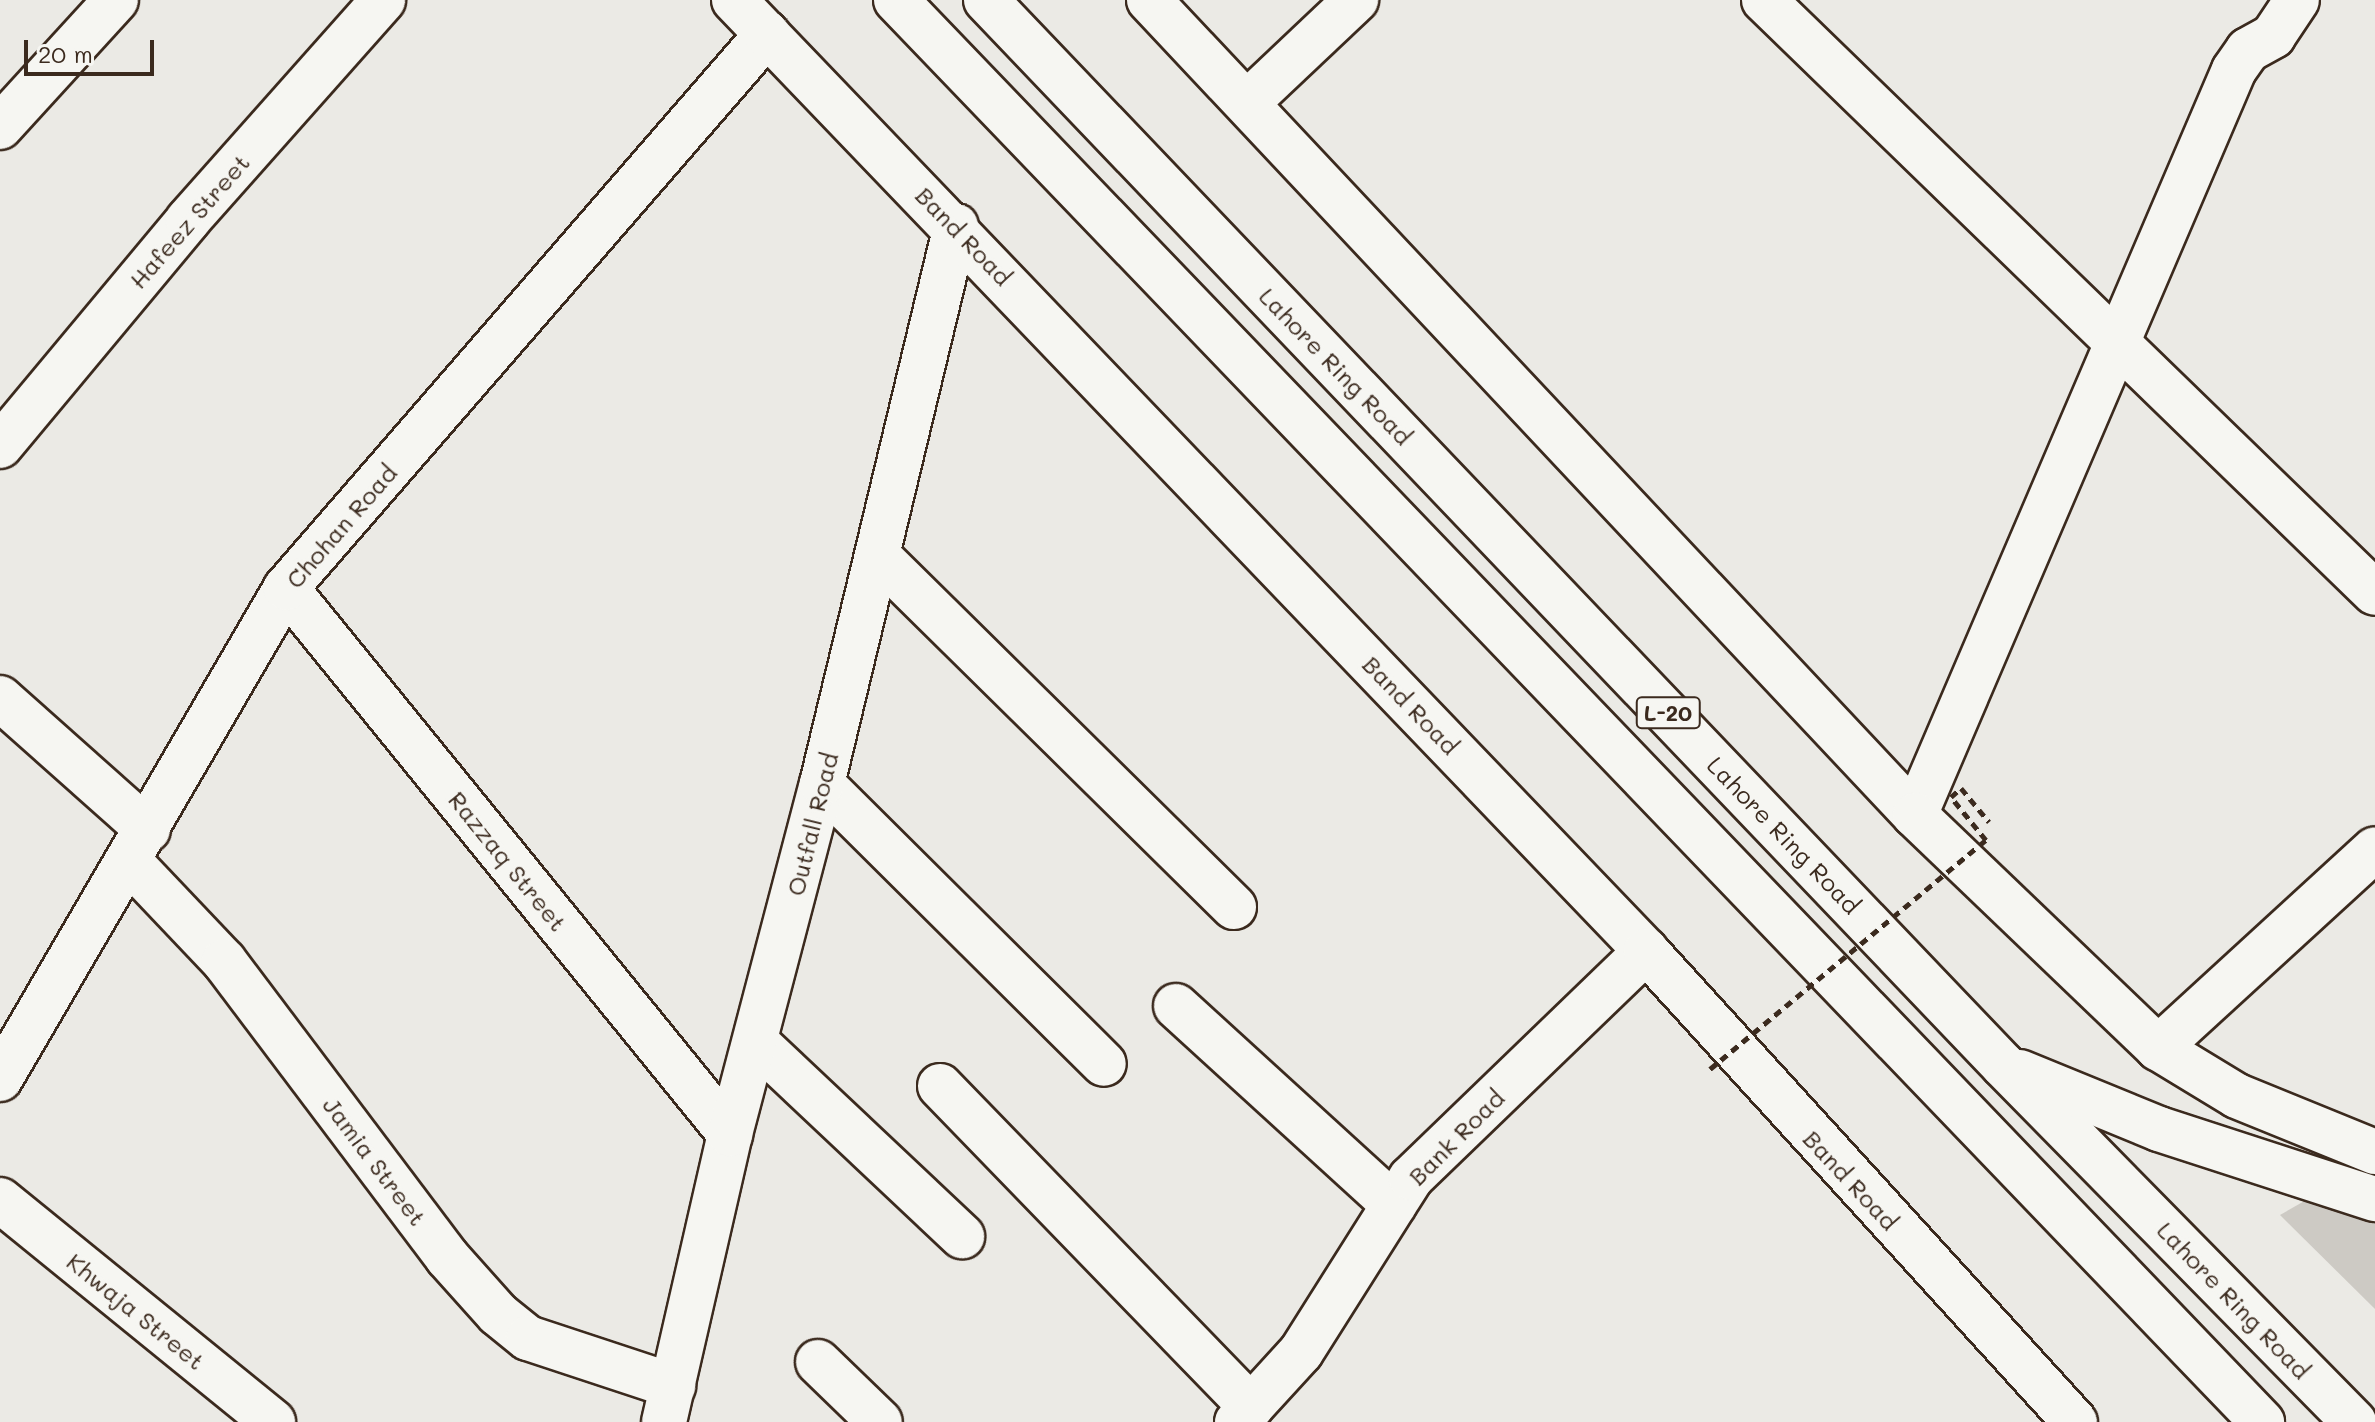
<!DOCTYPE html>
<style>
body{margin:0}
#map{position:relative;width:2375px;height:1422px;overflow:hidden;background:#ebeae5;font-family:Mali,sans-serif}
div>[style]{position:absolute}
.green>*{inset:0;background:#cdcac4}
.roads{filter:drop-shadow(2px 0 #3b2a1e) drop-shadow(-2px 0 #3b2a1e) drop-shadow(0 2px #3b2a1e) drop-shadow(0 -2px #3b2a1e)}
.minor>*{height:44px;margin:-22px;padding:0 22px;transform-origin:22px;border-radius:22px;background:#f6f6f2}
.major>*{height:44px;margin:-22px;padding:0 22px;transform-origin:22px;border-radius:22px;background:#f6f6f2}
.highway>*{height:44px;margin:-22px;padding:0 22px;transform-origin:22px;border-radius:22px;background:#f6f6f2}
.path-bridge>*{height:5px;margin-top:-2.5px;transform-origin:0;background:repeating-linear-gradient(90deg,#3b2a1e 0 8px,transparent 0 14px)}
span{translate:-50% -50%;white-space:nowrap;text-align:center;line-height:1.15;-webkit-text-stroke:7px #f6f6f2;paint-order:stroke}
.shield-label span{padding:2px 6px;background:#f6f6f2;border:2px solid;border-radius:6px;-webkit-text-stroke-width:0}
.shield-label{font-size:22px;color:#3b2a1e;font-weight:700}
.street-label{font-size:24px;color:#3b2a1e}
.scale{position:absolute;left:24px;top:40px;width:130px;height:36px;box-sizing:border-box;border:4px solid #3b2a1e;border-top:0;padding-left:10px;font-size:24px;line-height:28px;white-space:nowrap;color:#3b2a1e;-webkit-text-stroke:6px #f6f6f2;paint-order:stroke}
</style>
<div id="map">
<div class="green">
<i style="clip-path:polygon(2329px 1187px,2375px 1199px,2375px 1309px,2280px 1215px)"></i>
</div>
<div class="roads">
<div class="minor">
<i style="left:1764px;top:0;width:851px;rotate:44.14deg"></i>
<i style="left:1248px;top:102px;width:149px;rotate:-43.4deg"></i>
<i style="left:0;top:127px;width:172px;rotate:-47.6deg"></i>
<i style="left:0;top:446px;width:294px;rotate:-50.2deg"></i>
<i style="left:188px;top:220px;width:294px;rotate:-48.4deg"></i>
<i style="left:878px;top:556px;width:500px;rotate:44.6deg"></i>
<i style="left:286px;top:588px;width:704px;rotate:50.88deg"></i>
<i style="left:0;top:698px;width:198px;rotate:41.7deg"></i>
<i style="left:822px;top:784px;width:397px;rotate:44.8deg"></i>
<i style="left:1915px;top:815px;width:810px;rotate:-66.82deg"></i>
<i style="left:2234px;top:70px;width:24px;rotate:-55deg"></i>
<i style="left:2248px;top:50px;width:29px;rotate:-29deg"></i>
<i style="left:2273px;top:36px;width:43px;rotate:-56.3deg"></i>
<i style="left:130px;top:862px;width:137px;rotate:46.5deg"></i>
<i style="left:224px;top:961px;width:371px;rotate:53deg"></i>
<i style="left:447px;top:1257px;width:76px;rotate:48.2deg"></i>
<i style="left:498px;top:1314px;width:38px;rotate:39deg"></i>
<i style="left:528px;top:1338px;width:153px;rotate:18.3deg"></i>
<i style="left:1176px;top:1006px;width:295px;rotate:42.4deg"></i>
<i style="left:757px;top:1043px;width:282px;rotate:43.3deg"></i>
<i style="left:2158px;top:1048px;width:294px;rotate:-42.5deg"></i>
<i style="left:0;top:1079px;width:568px;rotate:-59.78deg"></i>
<i style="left:286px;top:588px;width:734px;rotate:-49.03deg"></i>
<i style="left:940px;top:1086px;width:447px;rotate:45.9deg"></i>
<i style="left:0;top:1200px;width:352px;rotate:39.1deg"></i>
<i style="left:818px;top:1362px;width:86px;rotate:44.1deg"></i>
<i style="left:664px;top:1422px;width:295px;rotate:-77.1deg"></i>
<i style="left:730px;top:1134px;width:362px;rotate:-75.3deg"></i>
<i style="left:822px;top:784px;width:574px;rotate:-76.5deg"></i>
<i style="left:1237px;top:1422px;width:95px;rotate:-47.6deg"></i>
<i style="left:1301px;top:1352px;width:206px;rotate:-57.7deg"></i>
<i style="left:1411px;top:1178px;width:327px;rotate:-44deg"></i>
</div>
<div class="major">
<i style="left:734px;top:0;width:1318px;rotate:46.2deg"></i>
<i style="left:1646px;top:951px;width:637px;rotate:47.67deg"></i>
<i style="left:1149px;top:0;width:1118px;rotate:46.78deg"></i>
<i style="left:1915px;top:815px;width:337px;rotate:43.8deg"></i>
<i style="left:2158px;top:1048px;width:92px;rotate:31.3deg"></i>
<i style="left:2237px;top:1096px;width:149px;rotate:22.1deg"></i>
</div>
<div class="highway">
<i style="left:896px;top:0;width:1972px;rotate:46.15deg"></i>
<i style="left:986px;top:0;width:1473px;rotate:46.32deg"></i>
<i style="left:2003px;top:1065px;width:501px;rotate:45.49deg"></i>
<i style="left:2020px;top:1072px;width:150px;rotate:22.3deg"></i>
<i style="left:2159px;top:1129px;width:227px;rotate:18deg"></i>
</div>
</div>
<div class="path-bridge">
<i style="left:1710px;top:1069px;width:359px;rotate:-39.7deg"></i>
<i style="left:1986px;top:840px;width:55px;rotate:-129.1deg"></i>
<i style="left:1951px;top:797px;width:13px;rotate:-42deg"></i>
<i style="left:1961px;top:788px;width:44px;rotate:50.5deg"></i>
</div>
<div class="shield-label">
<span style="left:1668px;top:713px">L-20</span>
</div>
<div class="street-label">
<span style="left:189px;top:221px;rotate:-49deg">Hafeez Street</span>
<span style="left:964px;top:236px;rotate:46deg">Band Road</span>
<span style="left:1336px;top:366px;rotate:46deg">Lahore Ring Road</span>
<span style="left:341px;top:526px;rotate:-49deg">Chohan Road</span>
<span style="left:1411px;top:705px;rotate:46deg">Band Road</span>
<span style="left:812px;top:824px;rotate:-76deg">Outfall Road</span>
<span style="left:1784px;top:835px;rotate:46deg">Lahore Ring Road</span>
<span style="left:508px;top:861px;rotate:51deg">Razzaq Street</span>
<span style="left:1456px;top:1137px;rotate:-45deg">Bank Road</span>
<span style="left:375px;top:1161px;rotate:53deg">Jamia Street</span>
<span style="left:1851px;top:1180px;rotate:47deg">Band Road</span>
<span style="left:2234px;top:1300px;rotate:46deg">Lahore Ring Road</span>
<span style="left:136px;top:1311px;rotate:39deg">Khwaja Street</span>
</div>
<div class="scale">20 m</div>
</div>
